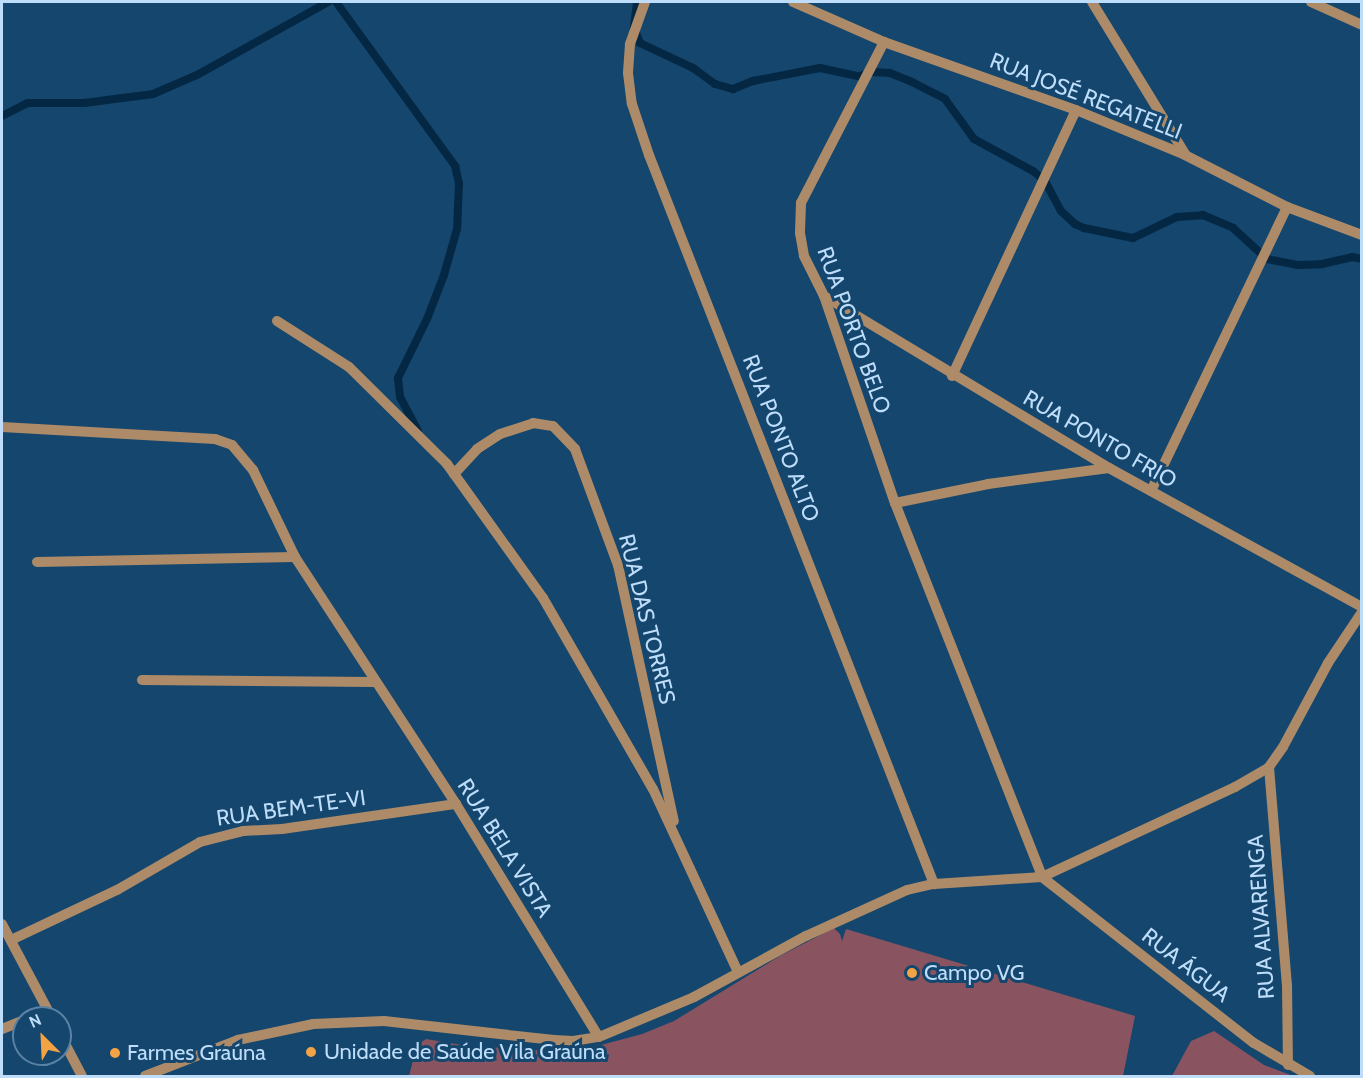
<!DOCTYPE html>
<meta charset="utf-8">
<style>
body{margin:0}
#map{position:relative;width:1363px;height:1078px;overflow:hidden;background:#15466d;font-family:Cabin,sans-serif}
div>[style]{position:absolute}
.green>*{inset:0;background:#89545f}
.stream>*{height:8px;margin:-4px;padding:0 4px;transform-origin:4px;border-radius:4px;background:#042844}
.minor>*{height:10px;margin:-5px;padding:0 5px;transform-origin:5px;border-radius:5px;background:#ad8b68}
.dots>*{width:16px;height:16px;translate:-50% -50%;box-sizing:border-box;border:3px solid #15466d;border-radius:50%}
span{translate:-50% -50%;white-space:nowrap;text-align:center;line-height:1.15;-webkit-text-stroke:6px #15466d;paint-order:stroke}
.street-label{font-size:22px;color:#beddfa}
.poi-label{font-size:22px;color:#beddfa}
.left{translate:0 -50%;text-align:left}
.frame{position:absolute;inset:0;border:3px solid #beddfa;pointer-events:none}
.north{position:absolute;left:12px;top:1006px;width:60px;height:60px;box-sizing:border-box;background:#15466d;border:2px solid #5982a5;border-radius:50%;rotate:336deg;font-size:16px;font-weight:700;line-height:24px;text-align:center;color:#beddfa}
.north::after{content:'';display:block;margin:auto;width:21px;height:27px;background:#f4a344;clip-path:polygon(50% 0,100% 100%,50% 72%,0 100%)}
</style>
<div id="map">
<div class="green">
<i style="clip-path:polygon(834px 928px,840px 934px,842px 941px,846px 929px,1135px 1016px,1123px 1076px,409px 1076px,417px 1045px,426px 1039px,480px 1048px,515px 1047px,557px 1053px,590px 1048px,642px 1034px,674px 1021px,780px 956px)"></i>
<i style="clip-path:polygon(1214px 1031px,1264px 1065px,1293px 1076px,1172px 1076px,1191px 1041px)"></i>
</div>
<div class="stream">
<i style="left:336px;top:2px;width:203px;rotate:54deg"></i>
<i style="left:455px;top:166px;width:18px;rotate:77deg"></i>
<i style="left:459px;top:184px;width:45px;rotate:92.5deg"></i>
<i style="left:457px;top:229px;width:48px;rotate:105.8deg"></i>
<i style="left:444px;top:275px;width:47px;rotate:111.1deg"></i>
<i style="left:427px;top:319px;width:66px;rotate:116.2deg"></i>
<i style="left:398px;top:378px;width:19px;rotate:84deg"></i>
<i style="left:400px;top:397px;width:38px;rotate:62deg"></i>
<i style="left:637px;top:2px;width:26px;rotate:97deg"></i>
<i style="left:634px;top:28px;width:16px;rotate:68deg"></i>
<i style="left:640px;top:43px;width:59px;rotate:25.3deg"></i>
<i style="left:693px;top:68px;width:27px;rotate:36deg"></i>
<i style="left:715px;top:84px;width:19px;rotate:16deg"></i>
<i style="left:733px;top:89px;width:22px;rotate:-22deg"></i>
<i style="left:753px;top:81px;width:68px;rotate:-11deg"></i>
<i style="left:820px;top:68px;width:40px;rotate:12deg"></i>
<i style="left:859px;top:76px;width:15px;rotate:-16deg"></i>
<i style="left:873px;top:72px;width:17px;rotate:3deg"></i>
<i style="left:890px;top:73px;width:24px;rotate:22deg"></i>
<i style="left:912px;top:82px;width:37px;rotate:27deg"></i>
<i style="left:945px;top:99px;width:49px;rotate:54.1deg"></i>
<i style="left:974px;top:139px;width:67px;rotate:28.5deg"></i>
<i style="left:1033px;top:171px;width:16px;rotate:40deg"></i>
<i style="left:1045px;top:181px;width:34px;rotate:62deg"></i>
<i style="left:1061px;top:211px;width:19px;rotate:43deg"></i>
<i style="left:1075px;top:224px;width:10px;rotate:24deg"></i>
<i style="left:1084px;top:228px;width:50px;rotate:11.5deg"></i>
<i style="left:1133px;top:238px;width:49px;rotate:-25.5deg"></i>
<i style="left:1177px;top:217px;width:26px;rotate:-4deg"></i>
<i style="left:1203px;top:215px;width:33px;rotate:23deg"></i>
<i style="left:1233px;top:228px;width:46px;rotate:42.4deg"></i>
<i style="left:1267px;top:259px;width:32px;rotate:11deg"></i>
<i style="left:1298px;top:265px;width:24px;rotate:-2deg"></i>
<i style="left:1322px;top:264px;width:31px;rotate:-13deg"></i>
<i style="left:1352px;top:257px;width:10px;rotate:11deg"></i>
<i style="left:2px;top:116px;width:29px;rotate:-27deg"></i>
<i style="left:28px;top:103px;width:56px"></i>
<i style="left:84px;top:103px;width:70px;rotate:-7.4deg"></i>
<i style="left:153px;top:94px;width:48px;rotate:-23.4deg"></i>
<i style="left:197px;top:75px;width:150px;rotate:-29.1deg"></i>
</div>
<div class="minor">
<i style="left:645px;top:2px;width:45px;rotate:109.7deg"></i>
<i style="left:630px;top:44px;width:29px;rotate:94deg"></i>
<i style="left:628px;top:73px;width:31px;rotate:83deg"></i>
<i style="left:632px;top:104px;width:54px;rotate:71.6deg"></i>
<i style="left:649px;top:155px;width:783px;rotate:68.65deg"></i>
<i style="left:793px;top:2px;width:99px;rotate:23.7deg"></i>
<i style="left:884px;top:42px;width:204px;rotate:19.5deg"></i>
<i style="left:1076px;top:110px;width:118px;rotate:22.4deg"></i>
<i style="left:1185px;top:155px;width:114px;rotate:27deg"></i>
<i style="left:1287px;top:207px;width:80px;rotate:20.5deg"></i>
<i style="left:1092px;top:2px;width:178px;rotate:58.5deg"></i>
<i style="left:1311px;top:2px;width:56px;rotate:24.3deg"></i>
<i style="left:884px;top:42px;width:181px;rotate:117.3deg"></i>
<i style="left:801px;top:203px;width:30px;rotate:92deg"></i>
<i style="left:800px;top:233px;width:23px;rotate:80deg"></i>
<i style="left:804px;top:256px;width:45px;rotate:63.4deg"></i>
<i style="left:824px;top:296px;width:219px;rotate:71.1deg"></i>
<i style="left:895px;top:503px;width:402px;rotate:68.5deg"></i>
<i style="left:1042px;top:877px;width:269px;rotate:38.1deg"></i>
<i style="left:1254px;top:1043px;width:65px;rotate:30.5deg"></i>
<i style="left:824px;top:296px;width:333px;rotate:31.1deg"></i>
<i style="left:1109px;top:468px;width:289px;rotate:28.8deg"></i>
<i style="left:277px;top:321px;width:85px;rotate:32.6deg"></i>
<i style="left:349px;top:367px;width:138px;rotate:44.7deg"></i>
<i style="left:447px;top:464px;width:165px;rotate:54.4deg"></i>
<i style="left:543px;top:598px;width:220px;rotate:60.1deg"></i>
<i style="left:653px;top:789px;width:202px;rotate:65.1deg"></i>
<i style="left:952px;top:376px;width:293px;rotate:-65deg"></i>
<i style="left:2px;top:427px;width:213px;rotate:3.2deg"></i>
<i style="left:215px;top:439px;width:18px;rotate:19deg"></i>
<i style="left:232px;top:445px;width:33px;rotate:50deg"></i>
<i style="left:253px;top:470px;width:97px;rotate:64.2deg"></i>
<i style="left:454px;top:474px;width:34px;rotate:-47deg"></i>
<i style="left:477px;top:449px;width:27px;rotate:-33deg"></i>
<i style="left:500px;top:434px;width:35px;rotate:-18deg"></i>
<i style="left:533px;top:423px;width:20px;rotate:9deg"></i>
<i style="left:553px;top:426px;width:32px;rotate:46deg"></i>
<i style="left:575px;top:449px;width:124px;rotate:69.7deg"></i>
<i style="left:618px;top:565px;width:262px;rotate:77.7deg"></i>
<i style="left:1151px;top:491px;width:315px;rotate:-64.4deg"></i>
<i style="left:895px;top:503px;width:95px;rotate:-11.5deg"></i>
<i style="left:988px;top:484px;width:122px;rotate:-7.5deg"></i>
<i style="left:37px;top:562px;width:258px;rotate:-1.1deg"></i>
<i style="left:295px;top:557px;width:295px;rotate:56.9deg"></i>
<i style="left:456px;top:804px;width:273px;rotate:58.5deg"></i>
<i style="left:142px;top:680px;width:233px;rotate:0.5deg"></i>
<i style="left:1269px;top:767px;width:219px;rotate:85.3deg"></i>
<i style="left:1287px;top:985px;width:80px;rotate:89.3deg"></i>
<i style="left:2px;top:924px;width:106px;rotate:62deg"></i>
<i style="left:11px;top:940px;width:117px;rotate:-25.3deg"></i>
<i style="left:117px;top:890px;width:96px;rotate:-30deg"></i>
<i style="left:200px;top:842px;width:44px;rotate:-14.3deg"></i>
<i style="left:243px;top:831px;width:39px;rotate:-3deg"></i>
<i style="left:282px;top:829px;width:176px;rotate:-8.2deg"></i>
<i style="left:30px;top:1018px;width:19px;rotate:-21deg"></i>
<i style="left:2px;top:1029px;width:24px;rotate:-22deg"></i>
<i style="left:60px;top:1034px;width:47px;rotate:62.4deg"></i>
<i style="left:145px;top:1076px;width:100px;rotate:-21.2deg"></i>
<i style="left:238px;top:1040px;width:77px;rotate:-12deg"></i>
<i style="left:313px;top:1024px;width:71px;rotate:-2.4deg"></i>
<i style="left:384px;top:1021px;width:171px;rotate:6.4deg"></i>
<i style="left:554px;top:1040px;width:19px;rotate:3deg"></i>
<i style="left:573px;top:1041px;width:26px;rotate:-9deg"></i>
<i style="left:599px;top:1037px;width:103px;rotate:-22.8deg"></i>
<i style="left:694px;top:997px;width:128px;rotate:-28.6deg"></i>
<i style="left:806px;top:936px;width:111px;rotate:-24.5deg"></i>
<i style="left:907px;top:890px;width:28px;rotate:-13deg"></i>
<i style="left:934px;top:884px;width:108px;rotate:-3.7deg"></i>
<i style="left:1042px;top:877px;width:213px;rotate:-25deg"></i>
<i style="left:1235px;top:787px;width:39px;rotate:-30deg"></i>
<i style="left:1269px;top:767px;width:24px;rotate:-55deg"></i>
<i style="left:1283px;top:747px;width:95px;rotate:-61.8deg"></i>
<i style="left:1328px;top:663px;width:61px;rotate:-56.3deg"></i>
</div>
<div class="dots">
<i style="left:912px;top:973px;background:#f4a344"></i>
<i style="left:311px;top:1052px;background:#f4a344"></i>
<i style="left:115px;top:1053px;background:#f4a344"></i>
</div>
<div class="street-label">
<span style="left:1086px;top:96px;rotate:21deg">RUA JOSÉ REGATELLI</span>
<span style="left:854px;top:330px;rotate:70deg">RUA PORTO BELO</span>
<span style="left:781px;top:438px;rotate:69deg">RUA PONTO ALTO</span>
<span style="left:1100px;top:439px;rotate:30deg">RUA PONTO FRIO</span>
<span style="left:647px;top:619px;rotate:76deg">RUA DAS TORRES</span>
<span style="left:291px;top:808px;rotate:-8deg">RUA BEM-TE-VI</span>
<span style="left:505px;top:848px;rotate:58deg">RUA BELA VISTA</span>
<span style="left:1261px;top:917px;rotate:-94deg">RUA ALVARENGA</span>
<span style="left:1186px;top:965px;rotate:38deg">RUA ÁGUA</span>
</div>
<div class="poi-label">
<span class="left" style="left:924px;top:973px">Campo VG</span>
<span class="left" style="left:324px;top:1052px">Unidade de Saúde Vila Graúna</span>
<span class="left" style="left:127px;top:1053px">Farmes Graúna</span>
</div>
<div class="frame"></div>
<div class="north">N</div>
</div>
